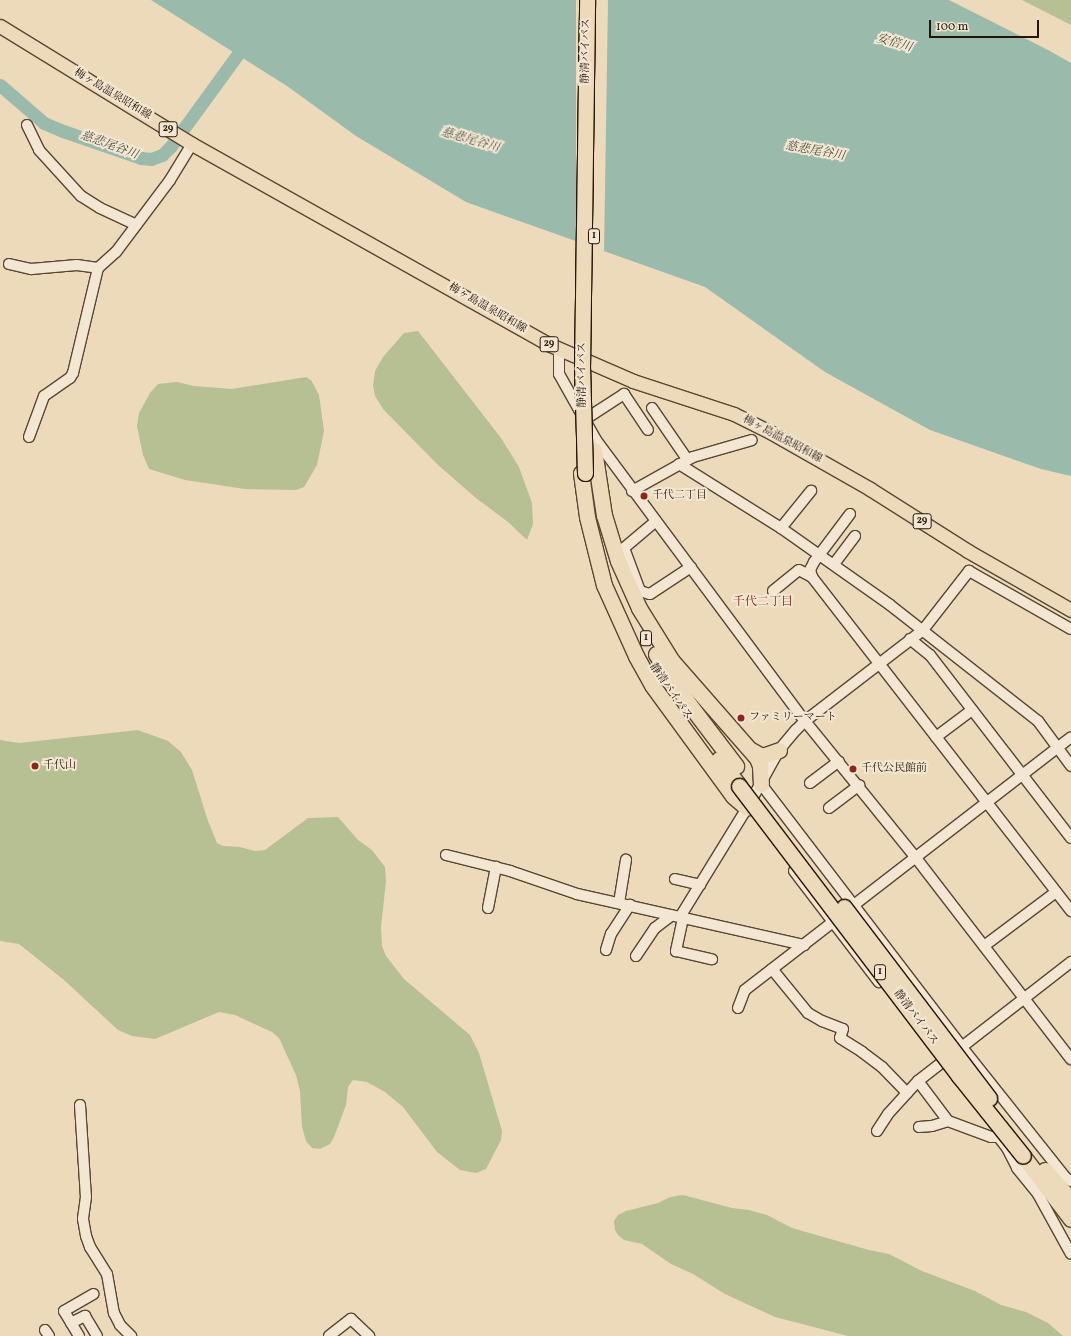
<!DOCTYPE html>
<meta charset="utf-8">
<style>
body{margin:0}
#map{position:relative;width:1071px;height:1336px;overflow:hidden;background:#eddabb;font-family:Vollkorn,"Noto Serif JP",serif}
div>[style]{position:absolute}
.green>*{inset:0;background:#b6c092}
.water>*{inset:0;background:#9abbab}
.pier>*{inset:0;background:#eddabb}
.river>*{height:13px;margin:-6.5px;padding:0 6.5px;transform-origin:6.5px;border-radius:6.5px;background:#9abbab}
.roads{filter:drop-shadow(1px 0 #574633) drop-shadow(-1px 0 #574633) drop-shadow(0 1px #574633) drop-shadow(0 -1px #574633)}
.minor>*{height:10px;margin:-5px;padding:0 5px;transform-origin:5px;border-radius:5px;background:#f3e7d3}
.major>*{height:13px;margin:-6.5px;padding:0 6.5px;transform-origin:6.5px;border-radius:6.5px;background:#eddabb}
.highway>*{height:15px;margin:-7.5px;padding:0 7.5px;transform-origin:7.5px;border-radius:7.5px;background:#eddabb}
.bridges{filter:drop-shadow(1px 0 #251506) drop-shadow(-1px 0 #251506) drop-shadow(0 1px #251506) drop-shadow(0 -1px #251506)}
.highway-bridge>*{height:15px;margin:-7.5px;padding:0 7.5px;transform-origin:7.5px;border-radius:7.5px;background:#eddabb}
.dots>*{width:11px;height:11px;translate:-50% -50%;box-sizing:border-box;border:2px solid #f3e7d3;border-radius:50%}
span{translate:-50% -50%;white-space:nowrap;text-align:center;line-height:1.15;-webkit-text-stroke:4px #f3e7d3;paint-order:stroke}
.shield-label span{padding:1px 3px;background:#f3e7d3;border:1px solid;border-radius:3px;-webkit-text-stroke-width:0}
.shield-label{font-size:10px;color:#251506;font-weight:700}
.street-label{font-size:11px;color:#251506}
.poi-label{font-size:11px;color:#251506}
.left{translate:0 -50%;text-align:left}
.water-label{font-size:12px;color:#4e4f40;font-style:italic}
.neighbourhood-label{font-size:12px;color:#7a1f14}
.scale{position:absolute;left:929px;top:20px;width:110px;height:18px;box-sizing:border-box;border:2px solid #251506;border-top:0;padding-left:5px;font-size:12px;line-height:14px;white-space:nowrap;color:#251506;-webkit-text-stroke:3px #f3e7d3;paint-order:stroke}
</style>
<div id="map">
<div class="green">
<i style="clip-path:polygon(1022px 0,1071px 0,1071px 25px)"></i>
<i style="clip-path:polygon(418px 331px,501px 438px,519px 467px,532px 503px,533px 524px,527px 540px,508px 522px,476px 498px,438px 465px,383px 409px,375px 396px,373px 386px,375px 371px,383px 357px,404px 333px)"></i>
<i style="clip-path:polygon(306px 377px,311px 380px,319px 395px,324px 431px,317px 465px,304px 487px,296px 490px,245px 489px,185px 480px,149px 469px,143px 455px,137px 426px,139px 413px,150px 393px,158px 384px,177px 382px,194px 386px,232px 389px)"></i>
<i style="clip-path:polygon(138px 730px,168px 741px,181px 752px,192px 770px,208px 821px,217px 843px,223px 846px,240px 847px,255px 851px,265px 850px,308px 818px,338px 817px,358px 840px,372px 850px,385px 867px,386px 881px,381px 927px,382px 946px,386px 956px,404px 979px,470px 1035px,479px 1053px,502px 1131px,501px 1140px,486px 1169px,476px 1173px,460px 1170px,437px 1152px,403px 1107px,385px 1092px,367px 1082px,353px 1080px,348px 1087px,346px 1105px,334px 1137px,330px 1144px,320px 1149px,312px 1148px,306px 1141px,302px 1127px,300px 1091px,296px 1075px,279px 1038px,272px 1032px,235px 1015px,219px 1012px,155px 1039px,132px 1036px,118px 1030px,64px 980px,19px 944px,0 941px,0 740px,19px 743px)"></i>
<i style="clip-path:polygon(683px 1195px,732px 1208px,749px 1210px,767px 1215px,792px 1228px,869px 1250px,889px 1254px,922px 1271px,975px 1291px,1001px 1305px,1026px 1312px,1048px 1323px,1063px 1336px,848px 1336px,775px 1317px,725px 1294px,693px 1274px,671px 1264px,642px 1244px,624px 1240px,618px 1235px,615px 1230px,614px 1221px,618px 1215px,626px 1211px,658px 1203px,670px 1197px)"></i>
</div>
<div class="water">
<i style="clip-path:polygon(151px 0,949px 0,1048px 50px,1071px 63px,1071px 476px,1041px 469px,930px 430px,825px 372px,705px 287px,466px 202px,356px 136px,287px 86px)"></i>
</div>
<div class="pier">
<i style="clip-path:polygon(576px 0,608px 0,604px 253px,576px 243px)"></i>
</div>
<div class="river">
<i style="left:0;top:85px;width:58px;rotate:40.8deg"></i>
<i style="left:44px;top:123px;width:21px;rotate:23deg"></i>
<i style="left:63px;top:131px;width:83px;rotate:19.1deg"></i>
<i style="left:141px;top:158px;width:10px;rotate:6deg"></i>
<i style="left:151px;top:159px;width:12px;rotate:-20deg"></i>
<i style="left:162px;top:155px;width:13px;rotate:-45deg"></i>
<i style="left:171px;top:146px;width:117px;rotate:-54deg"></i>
<i style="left:240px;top:51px;width:12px;rotate:-42deg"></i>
</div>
<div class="roads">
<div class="minor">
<i style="left:27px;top:125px;width:28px;rotate:64deg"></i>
<i style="left:39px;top:150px;width:62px;rotate:47.6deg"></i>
<i style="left:81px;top:196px;width:22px;rotate:32deg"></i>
<i style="left:100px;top:208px;width:40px;rotate:25deg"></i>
<i style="left:9px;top:264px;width:23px;rotate:13deg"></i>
<i style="left:31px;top:269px;width:46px;rotate:-5deg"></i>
<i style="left:77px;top:265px;width:21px;rotate:8deg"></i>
<i style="left:559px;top:349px;width:25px;rotate:90deg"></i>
<i style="left:559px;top:374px;width:76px;rotate:60.7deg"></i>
<i style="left:596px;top:440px;width:350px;rotate:53.4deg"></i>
<i style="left:805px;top:721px;width:176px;rotate:51deg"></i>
<i style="left:916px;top:858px;width:254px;rotate:52.4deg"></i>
<i style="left:652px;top:408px;width:62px;rotate:55.5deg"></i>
<i style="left:584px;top:420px;width:48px;rotate:-33deg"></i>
<i style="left:624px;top:394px;width:43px;rotate:56.3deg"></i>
<i style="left:29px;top:437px;width:44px;rotate:-69.9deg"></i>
<i style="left:44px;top:396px;width:32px;rotate:-35deg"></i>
<i style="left:70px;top:378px;width:6px;rotate:-59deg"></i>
<i style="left:73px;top:373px;width:108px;rotate:-76.6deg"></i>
<i style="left:98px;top:268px;width:24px;rotate:-42deg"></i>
<i style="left:116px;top:252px;width:90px;rotate:-53.1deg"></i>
<i style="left:170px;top:180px;width:42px;rotate:-58.6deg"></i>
<i style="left:679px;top:464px;width:120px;rotate:32.1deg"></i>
<i style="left:781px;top:528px;width:133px;rotate:35.2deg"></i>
<i style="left:890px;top:605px;width:188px;rotate:38.1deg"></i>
<i style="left:1038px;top:721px;width:56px;rotate:53.7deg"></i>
<i style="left:632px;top:491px;width:70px;rotate:-29.1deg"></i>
<i style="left:693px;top:457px;width:61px;rotate:-16.1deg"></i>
<i style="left:850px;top:514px;width:60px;rotate:126.9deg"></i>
<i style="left:814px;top:562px;width:9px;rotate:117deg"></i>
<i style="left:810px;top:570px;width:7px;rotate:74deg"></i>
<i style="left:812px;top:577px;width:423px;rotate:52.2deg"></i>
<i style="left:656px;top:521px;width:42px;rotate:139.8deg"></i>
<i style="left:624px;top:548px;width:46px;rotate:69.6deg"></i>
<i style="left:640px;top:591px;width:10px;rotate:17deg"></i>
<i style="left:650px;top:594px;width:49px;rotate:-33.4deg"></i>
<i style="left:781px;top:528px;width:48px;rotate:-51deg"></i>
<i style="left:834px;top:564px;width:35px;rotate:-53deg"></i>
<i style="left:773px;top:591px;width:33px;rotate:-39deg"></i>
<i style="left:799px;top:570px;width:15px;rotate:28deg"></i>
<i style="left:910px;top:639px;width:26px;rotate:39deg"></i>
<i style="left:930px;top:655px;width:231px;rotate:52.4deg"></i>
<i style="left:936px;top:737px;width:45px;rotate:-36.9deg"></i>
<i style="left:810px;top:783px;width:36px;rotate:-37deg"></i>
<i style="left:761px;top:784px;width:330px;rotate:52.6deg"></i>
<i style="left:961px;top:1046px;width:169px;rotate:51.5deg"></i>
<i style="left:1066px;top:1178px;width:6px;rotate:31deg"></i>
<i style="left:829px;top:808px;width:38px;rotate:-37deg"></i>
<i style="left:446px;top:855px;width:66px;rotate:14deg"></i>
<i style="left:510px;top:871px;width:71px;rotate:18.9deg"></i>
<i style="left:577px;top:894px;width:233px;rotate:12.7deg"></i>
<i style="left:794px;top:871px;width:140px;rotate:52.6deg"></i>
<i style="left:675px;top:879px;width:26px;rotate:13deg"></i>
<i style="left:619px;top:903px;width:44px;rotate:-80.8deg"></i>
<i style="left:488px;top:908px;width:42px;rotate:-79deg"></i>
<i style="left:850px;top:908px;width:279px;rotate:-37.7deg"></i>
<i style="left:680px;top:917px;width:128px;rotate:-58.4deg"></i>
<i style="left:747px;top:808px;width:66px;rotate:-61.1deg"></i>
<i style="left:779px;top:750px;width:26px;rotate:-50deg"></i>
<i style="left:796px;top:730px;width:13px;rotate:-45deg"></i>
<i style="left:805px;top:721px;width:149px;rotate:-37.6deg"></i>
<i style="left:923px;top:630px;width:75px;rotate:-52.1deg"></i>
<i style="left:969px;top:571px;width:117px;rotate:29.6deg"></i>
<i style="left:683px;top:918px;width:34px;rotate:102deg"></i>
<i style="left:676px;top:951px;width:37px;rotate:13deg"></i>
<i style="left:984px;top:946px;width:90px;rotate:-36.9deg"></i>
<i style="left:606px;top:950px;width:17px;rotate:-73deg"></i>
<i style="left:611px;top:934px;width:35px;rotate:-57deg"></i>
<i style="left:636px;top:956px;width:34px;rotate:-56deg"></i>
<i style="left:655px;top:928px;width:21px;rotate:-37deg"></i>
<i style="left:772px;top:969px;width:57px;rotate:50.7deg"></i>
<i style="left:808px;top:1013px;width:16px;rotate:30deg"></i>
<i style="left:822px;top:1021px;width:22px;rotate:21deg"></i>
<i style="left:843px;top:1029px;width:9px;rotate:108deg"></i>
<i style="left:840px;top:1038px;width:26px;rotate:32deg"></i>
<i style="left:862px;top:1052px;width:25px;rotate:37deg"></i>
<i style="left:882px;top:1067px;width:36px;rotate:46deg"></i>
<i style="left:738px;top:1008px;width:19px;rotate:-69deg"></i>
<i style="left:745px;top:990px;width:118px;rotate:-37.7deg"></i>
<i style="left:918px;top:1081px;width:50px;rotate:53.1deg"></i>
<i style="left:80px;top:1105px;width:92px;rotate:86.3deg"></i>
<i style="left:86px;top:1197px;width:22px;rotate:98deg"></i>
<i style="left:83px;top:1219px;width:17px;rotate:80deg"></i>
<i style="left:86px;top:1236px;width:12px;rotate:70deg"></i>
<i style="left:90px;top:1247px;width:32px;rotate:58deg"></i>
<i style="left:107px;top:1274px;width:40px;rotate:80deg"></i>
<i style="left:114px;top:1313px;width:13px;rotate:63deg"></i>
<i style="left:120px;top:1325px;width:16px;rotate:45deg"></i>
<i style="left:919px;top:1127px;width:13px;rotate:-4deg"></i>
<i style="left:932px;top:1126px;width:17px;rotate:-17deg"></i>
<i style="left:948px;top:1121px;width:46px;rotate:20.4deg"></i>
<i style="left:991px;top:1137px;width:8px"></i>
<i style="left:877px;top:1131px;width:20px;rotate:-57deg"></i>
<i style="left:888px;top:1114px;width:45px;rotate:-47.7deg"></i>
<i style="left:918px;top:1081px;width:194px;rotate:-37.9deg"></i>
<i style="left:1000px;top:1139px;width:11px;rotate:52deg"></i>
<i style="left:1007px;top:1148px;width:22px;rotate:63deg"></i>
<i style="left:1017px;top:1168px;width:33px;rotate:51deg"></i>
<i style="left:1038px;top:1194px;width:68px;rotate:61.2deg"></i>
<i style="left:71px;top:1323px;width:16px;rotate:-27deg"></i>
<i style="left:85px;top:1316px;width:23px;rotate:59deg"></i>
<i style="left:45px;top:1330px;width:7px;rotate:56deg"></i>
<i style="left:79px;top:1336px;width:29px;rotate:-121deg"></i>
<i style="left:64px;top:1311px;width:34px;rotate:-30deg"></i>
<i style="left:329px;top:1336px;width:28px;rotate:-38deg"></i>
<i style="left:351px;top:1319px;width:25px;rotate:43deg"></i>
</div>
<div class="major">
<i style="left:0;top:26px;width:225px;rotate:31.6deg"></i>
<i style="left:192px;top:144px;width:408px;rotate:29.3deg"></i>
<i style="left:548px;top:344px;width:93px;rotate:23.5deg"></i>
<i style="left:633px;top:381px;width:106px;rotate:18.1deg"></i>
<i style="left:734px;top:414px;width:42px;rotate:26.6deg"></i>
<i style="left:772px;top:433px;width:113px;rotate:29.7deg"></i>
<i style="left:870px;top:489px;width:116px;rotate:32.3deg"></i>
<i style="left:968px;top:551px;width:119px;rotate:29.8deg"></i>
</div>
<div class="highway">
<i style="left:594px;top:450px;width:66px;rotate:81.3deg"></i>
<i style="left:604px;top:515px;width:48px;rotate:73.1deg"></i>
<i style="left:618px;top:561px;width:51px;rotate:65.9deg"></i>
<i style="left:639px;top:608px;width:62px;rotate:58.1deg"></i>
<i style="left:672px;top:661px;width:129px;rotate:48.8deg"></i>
<i style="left:757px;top:758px;width:9px;rotate:69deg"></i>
<i style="left:760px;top:766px;width:18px;rotate:87deg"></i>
<i style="left:581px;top:473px;width:44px;rotate:82.2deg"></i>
<i style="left:587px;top:517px;width:70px;rotate:76deg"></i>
<i style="left:604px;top:585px;width:78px;rotate:65.7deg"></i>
<i style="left:636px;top:656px;width:33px;rotate:61deg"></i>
<i style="left:652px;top:685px;width:137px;rotate:53.9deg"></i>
<i style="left:733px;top:796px;width:18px;rotate:41deg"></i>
<i style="left:656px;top:654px;width:60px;rotate:56.6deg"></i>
<i style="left:689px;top:704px;width:78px;rotate:52.8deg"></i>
<i style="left:751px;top:750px;width:13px;rotate:29deg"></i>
<i style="left:762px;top:756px;width:18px;rotate:-19deg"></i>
<i style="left:719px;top:759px;width:34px;rotate:53deg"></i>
<i style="left:1023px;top:1156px;width:79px;rotate:52.7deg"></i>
<i style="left:1045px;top:1170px;width:40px;rotate:49deg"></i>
</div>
</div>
<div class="bridges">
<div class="highway-bridge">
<i style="left:585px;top:473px;width:105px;rotate:-91.6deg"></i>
<i style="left:582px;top:368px;width:368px;rotate:-89.2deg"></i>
<i style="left:739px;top:786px;width:364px;rotate:52.8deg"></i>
<i style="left:959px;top:1076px;width:102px;rotate:51.3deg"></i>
<i style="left:844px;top:907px;width:240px;rotate:52.8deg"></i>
</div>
</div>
<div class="dots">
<i style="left:644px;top:496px;background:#8f2418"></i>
<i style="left:741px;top:718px;background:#8f2418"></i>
<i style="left:35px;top:766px;background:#8f2418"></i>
<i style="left:853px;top:769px;background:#8f2418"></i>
</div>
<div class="shield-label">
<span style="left:168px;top:129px">29</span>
<span style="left:594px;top:236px">1</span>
<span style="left:549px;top:344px">29</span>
<span style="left:922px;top:521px">29</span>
<span style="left:646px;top:638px">1</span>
<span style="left:880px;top:972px">1</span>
</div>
<div class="street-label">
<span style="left:587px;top:51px;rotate:-89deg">静清バイパス</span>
<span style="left:112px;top:95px;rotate:31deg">梅ヶ島温泉昭和線</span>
<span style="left:487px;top:309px;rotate:30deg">梅ヶ島温泉昭和線</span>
<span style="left:583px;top:375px;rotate:-90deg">静清バイパス</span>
<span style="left:782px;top:440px;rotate:28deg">梅ヶ島温泉昭和線</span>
<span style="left:670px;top:692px;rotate:55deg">静清バイパス</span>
<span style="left:915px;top:1018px;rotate:53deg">静清バイパス</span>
</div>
<div class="poi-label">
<span class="left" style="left:652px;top:496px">千代二丁目</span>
<span class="left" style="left:749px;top:718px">ファミリーマート</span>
<span class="left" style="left:43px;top:766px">千代山</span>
<span class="left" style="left:861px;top:769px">千代公民館前</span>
</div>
<div class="water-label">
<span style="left:894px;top:44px;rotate:16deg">安倍川</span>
<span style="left:470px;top:141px;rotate:16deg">慈悲尾谷川</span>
<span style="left:109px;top:146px;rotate:20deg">慈悲尾谷川</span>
<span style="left:815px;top:152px;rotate:10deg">慈悲尾谷川</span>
</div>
<div class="neighbourhood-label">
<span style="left:763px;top:603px">千代二丁目</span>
</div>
<div class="scale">100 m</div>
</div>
